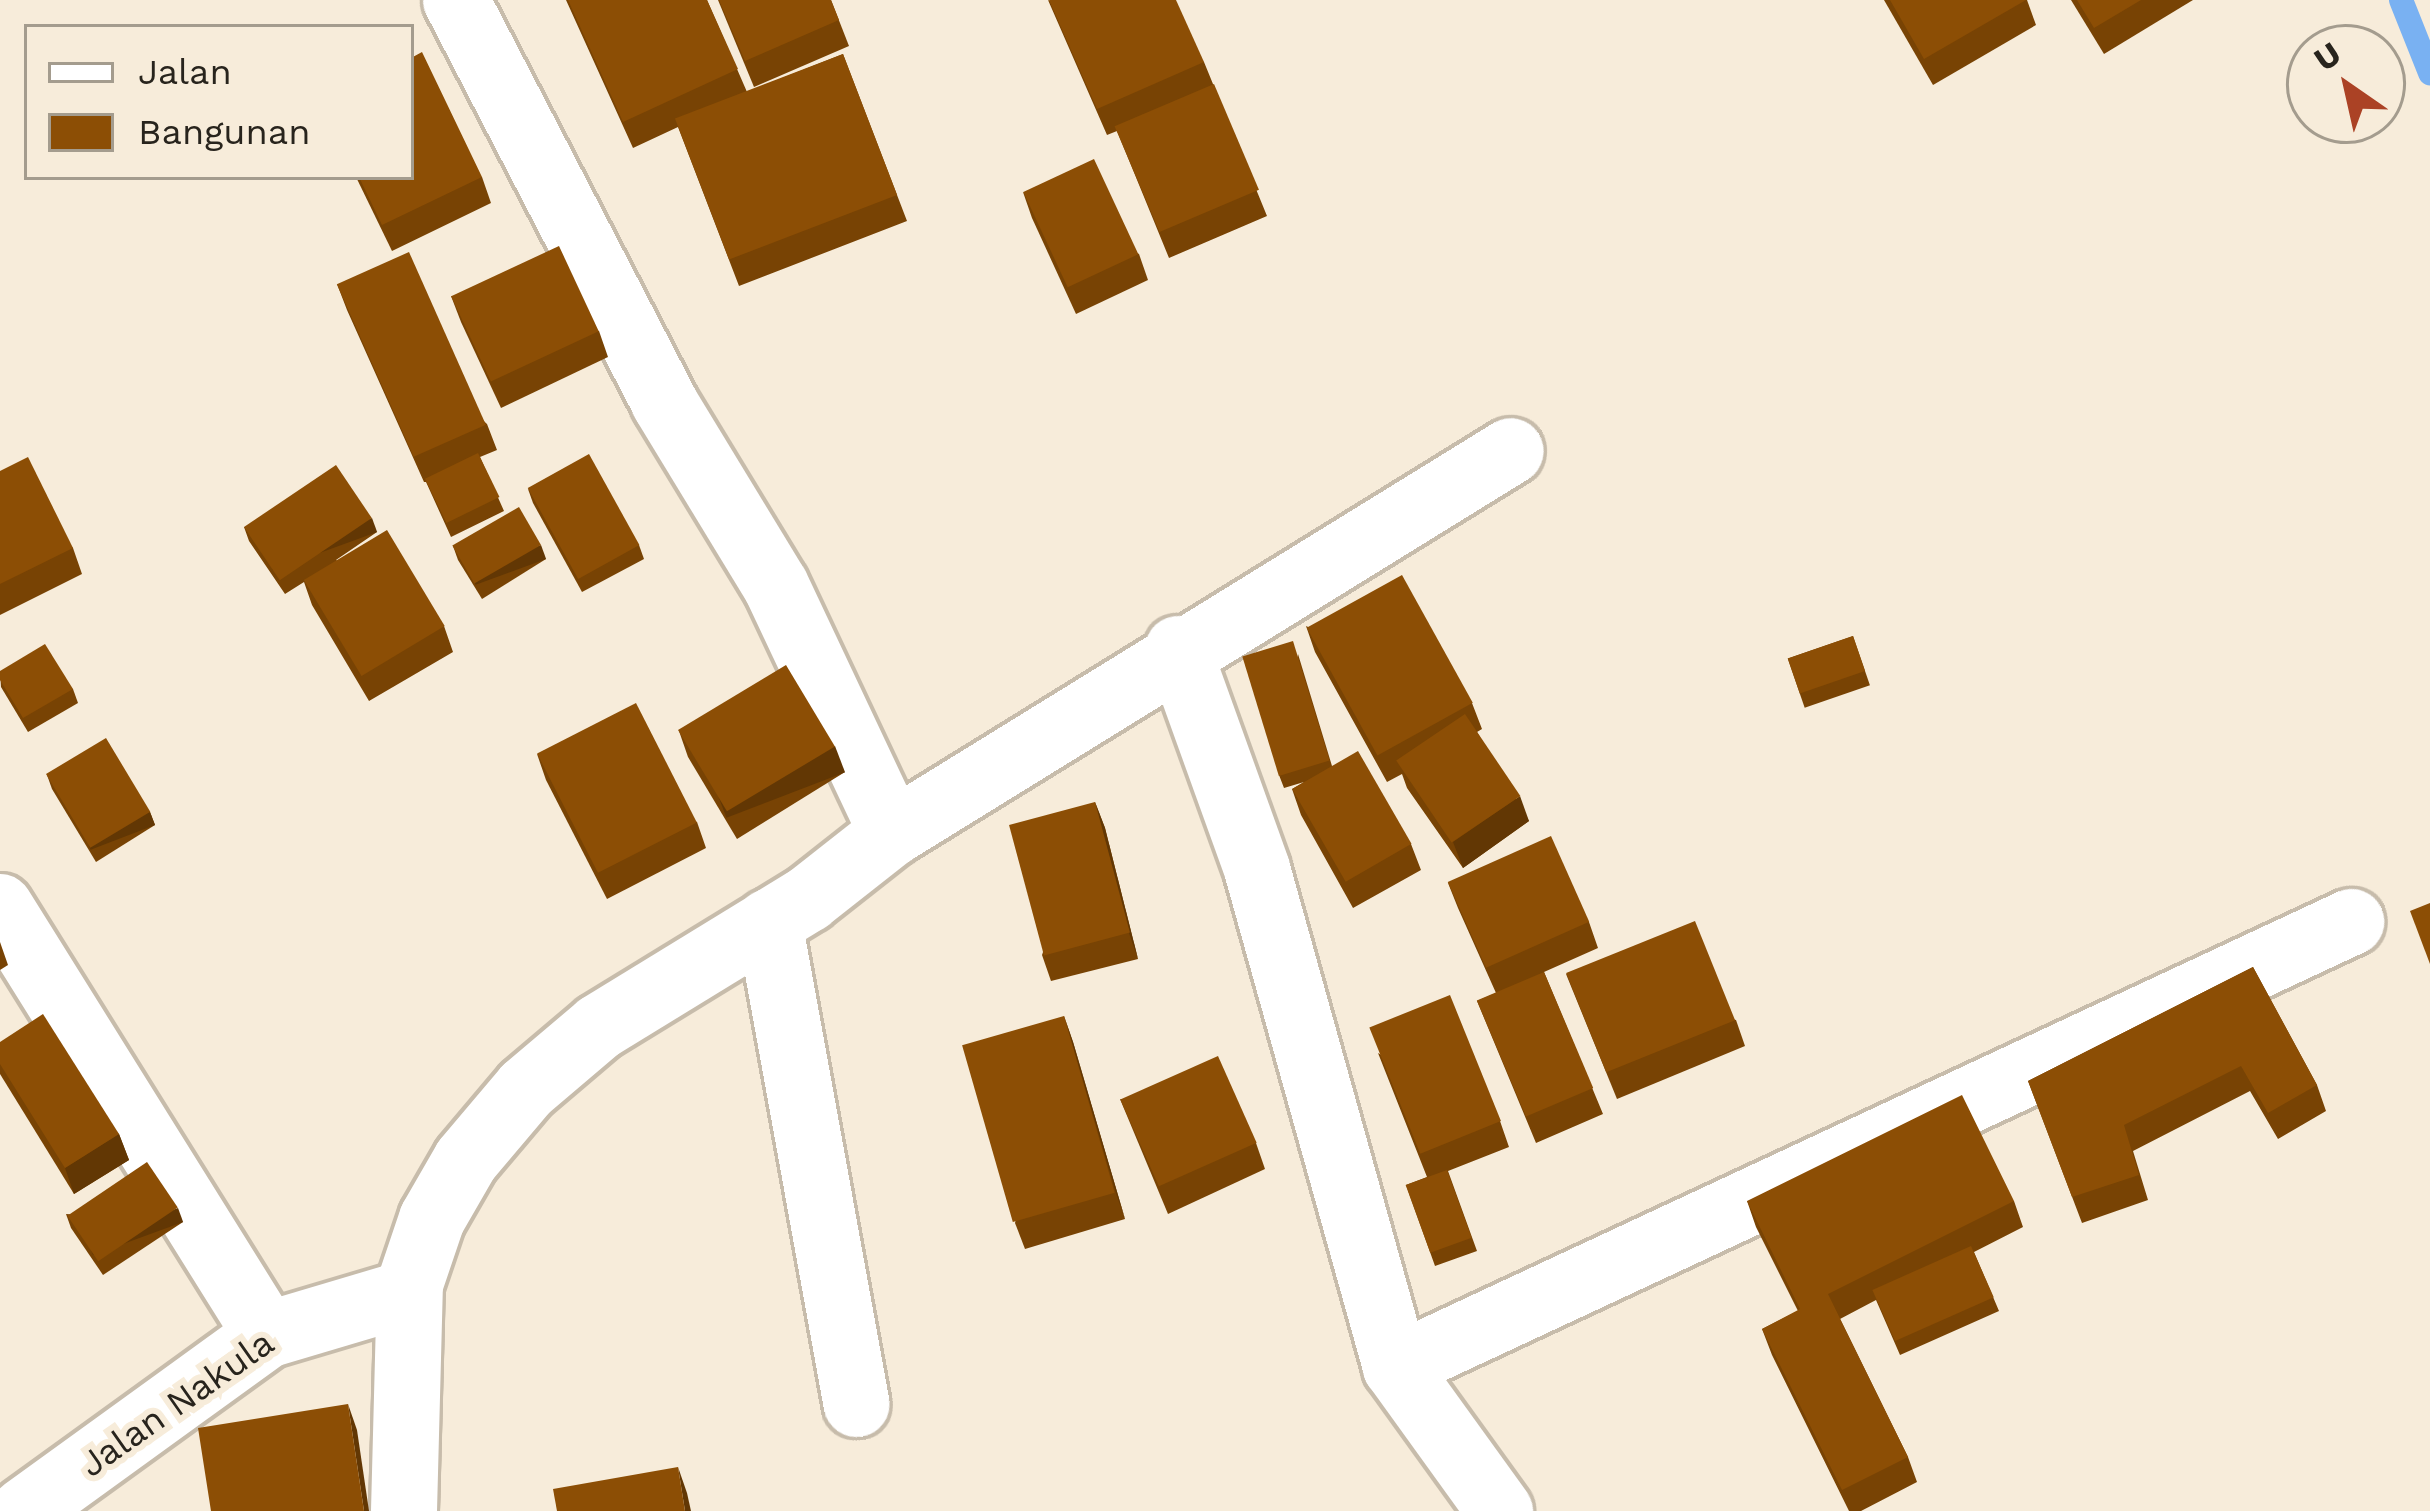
<!DOCTYPE html>
<style>
body{margin:0}
#map{position:relative;width:2430px;height:1511px;overflow:hidden;background:#f7ecda;font-family:"Work Sans",sans-serif}
div>[style]{position:absolute}
.stream>*{height:24px;margin:-12px;padding:0 12px;transform-origin:12px;border-radius:12px;background:#79b1f2}
.roads{filter:drop-shadow(3px 0 #c7bcab) drop-shadow(-3px 0 #c7bcab) drop-shadow(0 3px #c7bcab) drop-shadow(0 -3px #c7bcab)}
.minor>*{height:66px;margin:-33px;padding:0 33px;transform-origin:33px;border-radius:33px;background:#fff}
.wall>*{inset:0;background:#784304;transform-origin:0 0}
.shaded-wall>*{inset:0;background:#623704;transform-origin:0 0}
.building>*{inset:0;background:#8c4e05;transform-origin:0 0}
span{translate:-50% -50%;white-space:nowrap;text-align:center;line-height:1.15;-webkit-text-stroke:12px #f7ecda;paint-order:stroke}
.street-label{font-size:36px;color:#28241d}
.legend{position:absolute;left:24px;top:24px;width:390px;height:156px;box-sizing:border-box;background:#f7ecda;border:3px solid #a49c8e;margin:0;padding:15px 21px;list-style:none;font-size:36px;color:#28241d}
.legend li{display:flex;align-items:center;gap:24px;height:60px}
.legend b{width:60px;border:3px solid #a49c8e}
.north{position:absolute;left:2286px;top:24px;width:120px;height:120px;box-sizing:border-box;background:#f7ecda;border:3px solid #a49c8e;border-radius:50%;rotate:326deg;font-size:33px;font-weight:700;line-height:48px;text-align:center;color:#28241d}
.north::after{content:'';display:block;margin:auto;width:42px;height:54px;background:#ab4225;clip-path:polygon(50% 0,100% 100%,50% 72%,0 100%)}
</style>
<div id="map">
<div class="stream">
<i style="left:2401px;top:0;width:79px;rotate:68.3deg"></i>
</div>
<div class="roads">
<div class="minor">
<i style="left:456px;top:0;width:453px;rotate:62.6deg"></i>
<i style="left:664px;top:402px;width:215px;rotate:58.7deg"></i>
<i style="left:776px;top:586px;width:273px;rotate:64.8deg"></i>
<i style="left:1178px;top:649px;width:234px;rotate:70.2deg"></i>
<i style="left:1257px;top:869px;width:517px;rotate:74.4deg"></i>
<i style="left:1396px;top:1367px;width:178px;rotate:54.2deg"></i>
<i style="left:0;top:907px;width:504px;rotate:58.04deg"></i>
<i style="left:769px;top:922px;width:490px;rotate:79.7deg"></i>
<i style="left:1396px;top:1367px;width:1054px;rotate:-24.98deg"></i>
<i style="left:24px;top:1511px;width:300px;rotate:-35.9deg"></i>
<i style="left:267px;top:1335px;width:147px;rotate:-16.6deg"></i>
<i style="left:404px;top:1511px;width:227px;rotate:-88.5deg"></i>
<i style="left:410px;top:1284px;width:69px;rotate:-71.3deg"></i>
<i style="left:432px;top:1219px;width:68px;rotate:-60deg"></i>
<i style="left:466px;top:1160px;width:93px;rotate:-49.8deg"></i>
<i style="left:526px;top:1089px;width:96px;rotate:-40.3deg"></i>
<i style="left:599px;top:1027px;width:245px;rotate:-31.5deg"></i>
<i style="left:808px;top:899px;width:107px;rotate:-38.2deg"></i>
<i style="left:892px;top:833px;width:727px;rotate:-31.68deg"></i>
</div>
</div>
<div class="wall">
<i style="clip-path:polygon(566px 0,707px 0,747px 92px,843px 54px,907px 221px,739px 286px,678px 127px,633px 148px)"></i>
<i style="clip-path:polygon(718px 0,831px 0,849px 46px,754px 87px)"></i>
<i style="clip-path:polygon(1048px 0,1204px 62px,1267px 216px,1169px 258px,1117px 131px,1107px 135px)"></i>
<i style="clip-path:polygon(1884px 0,2027px 0,2036px 25px,1933px 85px)"></i>
<i style="clip-path:polygon(2071px 0,2193px 0,2104px 54px)"></i>
<i style="clip-path:polygon(356px 177px,482px 177px,491px 203px,392px 251px)"></i>
<i style="clip-path:polygon(1023px 192px,1139px 254px,1148px 280px,1076px 314px,1032px 218px)"></i>
<i style="clip-path:polygon(337px 284px,487px 424px,497px 450px,480px 457px,504px 511px,451px 537px,426px 482px,424px 482px,347px 310px)"></i>
<i style="clip-path:polygon(451px 296px,599px 331px,608px 357px,501px 408px,461px 322px)"></i>
<i style="clip-path:polygon(0 471px,73px 548px,82px 574px,0 615px)"></i>
<i style="clip-path:polygon(528px 489px,639px 545px,644px 559px,582px 592px,533px 503px)"></i>
<i style="clip-path:polygon(244px 527px,377px 532px,336px 560px,444px 626px,453px 652px,369px 701px,312px 605px,304px 582px,285px 594px,249px 541px)"></i>
<i style="clip-path:polygon(453px 546px,546px 559px,482px 599px,458px 560px)"></i>
<i style="clip-path:polygon(1306px 626px,1472px 703px,1482px 729px,1477px 732px,1529px 821px,1463px 868px,1407px 788px,1402px 774px,1387px 782px,1315px 652px)"></i>
<i style="left:1853px;top:636px;width:52px;height:69px;rotate:71deg"></i>
<i style="clip-path:polygon(1298px 654px,1332px 766px,1411px 844px,1421px 870px,1353px 908px,1301px 815px,1292px 789px,1304px 782px,1284px 788px,1279px 775px)"></i>
<i style="clip-path:polygon(0 671px,73px 689px,78px 703px,28px 732px,1px 687px)"></i>
<i style="clip-path:polygon(679px 731px,845px 772px,737px 839px,688px 757px)"></i>
<i style="clip-path:polygon(537px 754px,697px 822px,706px 848px,607px 899px,546px 780px)"></i>
<i style="clip-path:polygon(47px 775px,150px 812px,155px 825px,96px 862px,52px 789px)"></i>
<i style="clip-path:polygon(1095px 802px,1105px 828px,1138px 959px,1051px 981px,1042px 955px)"></i>
<i style="clip-path:polygon(1448px 883px,1589px 922px,1598px 948px,1544px 972px,1603px 1114px,1536px 1143px,1477px 1001px,1496px 993px,1458px 908px)"></i>
<i style="clip-path:polygon(0 942px,8px 965px,0 970px)"></i>
<i style="clip-path:polygon(2253px 967px,2317px 1085px,2326px 1111px,2278px 1139px,2250px 1091px,2133px 1151px,2148px 1200px,2082px 1223px,2028px 1081px)"></i>
<i style="clip-path:polygon(1566px 974px,1736px 1020px,1745px 1046px,1617px 1099px)"></i>
<i style="clip-path:polygon(1064px 1016px,1073px 1042px,1125px 1219px,1025px 1249px,1015px 1223px)"></i>
<i style="clip-path:polygon(0 1042px,119px 1134px,129px 1160px,74px 1194px,0 1074px)"></i>
<i style="clip-path:polygon(1378px 1053px,1500px 1121px,1509px 1147px,1448px 1171px,1477px 1251px,1435px 1266px,1406px 1185px,1427px 1177px)"></i>
<i style="clip-path:polygon(1120px 1099px,1256px 1143px,1265px 1169px,1168px 1214px)"></i>
<i style="clip-path:polygon(1747px 1201px,2014px 1201px,2023px 1227px,1974px 1252px,1999px 1311px,1900px 1355px,1876px 1300px,1840px 1319px,1908px 1457px,1917px 1482px,1861px 1511px,1849px 1511px,1772px 1355px,1762px 1329px,1798px 1311px,1756px 1227px)"></i>
<i style="clip-path:polygon(66px 1214px,183px 1222px,103px 1275px,71px 1228px)"></i>
</div>
<div class="shaded-wall">
<i style="left:372px;top:518px;width:15px;height:111px;rotate:70deg"></i>
<i style="left:541px;top:545px;width:15px;height:75px;rotate:70deg"></i>
<i style="left:835px;top:746px;width:28px;height:127px;rotate:69deg"></i>
<i style="clip-path:polygon(1520px 796px,1529px 821px,1463px 868px,1453px 842px)"></i>
<i style="clip-path:polygon(1095px 802px,1105px 828px,1138px 959px,1129px 933px)"></i>
<i style="left:150px;top:812px;width:14px;height:69px;rotate:69deg"></i>
<i style="clip-path:polygon(1064px 1016px,1073px 1042px,1125px 1219px,1116px 1193px)"></i>
<i style="clip-path:polygon(119px 1134px,129px 1160px,74px 1194px,65px 1168px)"></i>
<i style="left:178px;top:1208px;width:15px;height:96px;rotate:70deg"></i>
<i style="clip-path:polygon(348px 1404px,357px 1430px,369px 1511px,364px 1511px)"></i>
<i style="clip-path:polygon(678px 1467px,687px 1493px,691px 1511px,685px 1511px)"></i>
</div>
<div class="building">
<i style="clip-path:polygon(568px 0,707px 0,738px 69px,623px 122px)"></i>
<i style="clip-path:polygon(719px 0,831px 0,839px 20px,745px 61px)"></i>
<i style="clip-path:polygon(1049px 0,1176px 0,1204px 62px,1097px 109px)"></i>
<i style="clip-path:polygon(1890px 0,2026px 0,1924px 59px)"></i>
<i style="clip-path:polygon(2077px 0,2141px 0,2094px 28px)"></i>
<i style="clip-path:polygon(422px 52px,482px 177px,382px 225px,359px 177px,411px 177px,411px 58px)"></i>
<i style="left:843px;top:54px;width:151px;height:180px;rotate:69deg"></i>
<i style="left:1214px;top:84px;width:115px;height:108px;rotate:67deg"></i>
<i style="left:1094px;top:159px;width:105px;height:78px;rotate:65deg"></i>
<i style="left:559px;top:246px;width:94px;height:119px;rotate:65deg"></i>
<i style="left:409px;top:252px;width:189px;height:79px;rotate:66deg"></i>
<i style="left:478px;top:453px;width:49px;height:59px;rotate:64deg"></i>
<i style="left:589px;top:454px;width:104px;height:70px;rotate:61deg"></i>
<i style="clip-path:polygon(28px 457px,73px 548px,0 584px,0 471px)"></i>
<i style="left:336px;top:465px;width:64px;height:111px;rotate:56deg"></i>
<i style="left:519px;top:507px;width:44px;height:77px;rotate:60deg"></i>
<i style="left:387px;top:530px;width:112px;height:97px;rotate:59deg"></i>
<i style="left:1402px;top:575px;width:146px;height:109px;rotate:61deg"></i>
<i style="left:1853px;top:636px;width:37px;height:69px;rotate:71deg"></i>
<i style="left:1293px;top:641px;width:125px;height:53px;rotate:73deg"></i>
<i style="clip-path:polygon(45px 644px,73px 689px,23px 718px,0 680px,0 671px)"></i>
<i style="left:786px;top:665px;width:95px;height:126px;rotate:59deg"></i>
<i style="left:636px;top:703px;width:134px;height:111px;rotate:63deg"></i>
<i style="left:1465px;top:714px;width:99px;height:83px;rotate:56deg"></i>
<i style="left:106px;top:738px;width:86px;height:70px;rotate:59deg"></i>
<i style="left:1358px;top:751px;width:107px;height:76px;rotate:60deg"></i>
<i style="left:1095px;top:802px;width:135px;height:89px;rotate:75deg"></i>
<i style="left:1551px;top:836px;width:94px;height:113px;rotate:66deg"></i>
<i style="clip-path:polygon(2430px 903px,2430px 964px,2410px 911px)"></i>
<i style="left:1695px;top:921px;width:107px;height:139px;rotate:68deg"></i>
<i style="clip-path:polygon(2253px 967px,2317px 1085px,2268px 1113px,2241px 1066px,2124px 1125px,2139px 1175px,2072px 1197px,2028px 1081px)"></i>
<i style="left:1544px;top:972px;width:126px;height:73px;rotate:67deg"></i>
<i style="left:1450px;top:995px;width:136px;height:87px;rotate:68deg"></i>
<i style="clip-path:polygon(43px 1014px,119px 1134px,65px 1168px,0 1064px,0 1042px)"></i>
<i style="left:1064px;top:1016px;width:184px;height:106px;rotate:74deg"></i>
<i style="left:1218px;top:1056px;width:95px;height:107px;rotate:66deg"></i>
<i style="clip-path:polygon(1962px 1095px,2014px 1201px,1828px 1294px,1908px 1457px,1842px 1490px,1762px 1329px,1800px 1309px,1747px 1201px)"></i>
<i style="left:147px;top:1162px;width:55px;height:96px;rotate:56deg"></i>
<i style="left:1447px;top:1170px;width:72px;height:44px;rotate:70deg"></i>
<i style="left:1971px;top:1246px;width:56px;height:108px;rotate:66deg"></i>
<i style="clip-path:polygon(348px 1404px,364px 1511px,211px 1511px,198px 1428px)"></i>
<i style="clip-path:polygon(678px 1467px,685px 1511px,557px 1511px,553px 1489px)"></i>
</div>
<div class="street-label">
<span style="left:177px;top:1404px;rotate:-35deg">Jalan Nakula</span>
</div>
<ul class="legend">
<li><b style="height:15px;background:#fff"></b>Jalan</li>
<li><b style="height:33px;background:#8c4e05"></b>Bangunan</li>
</ul>
<div class="north">U</div>
</div>
